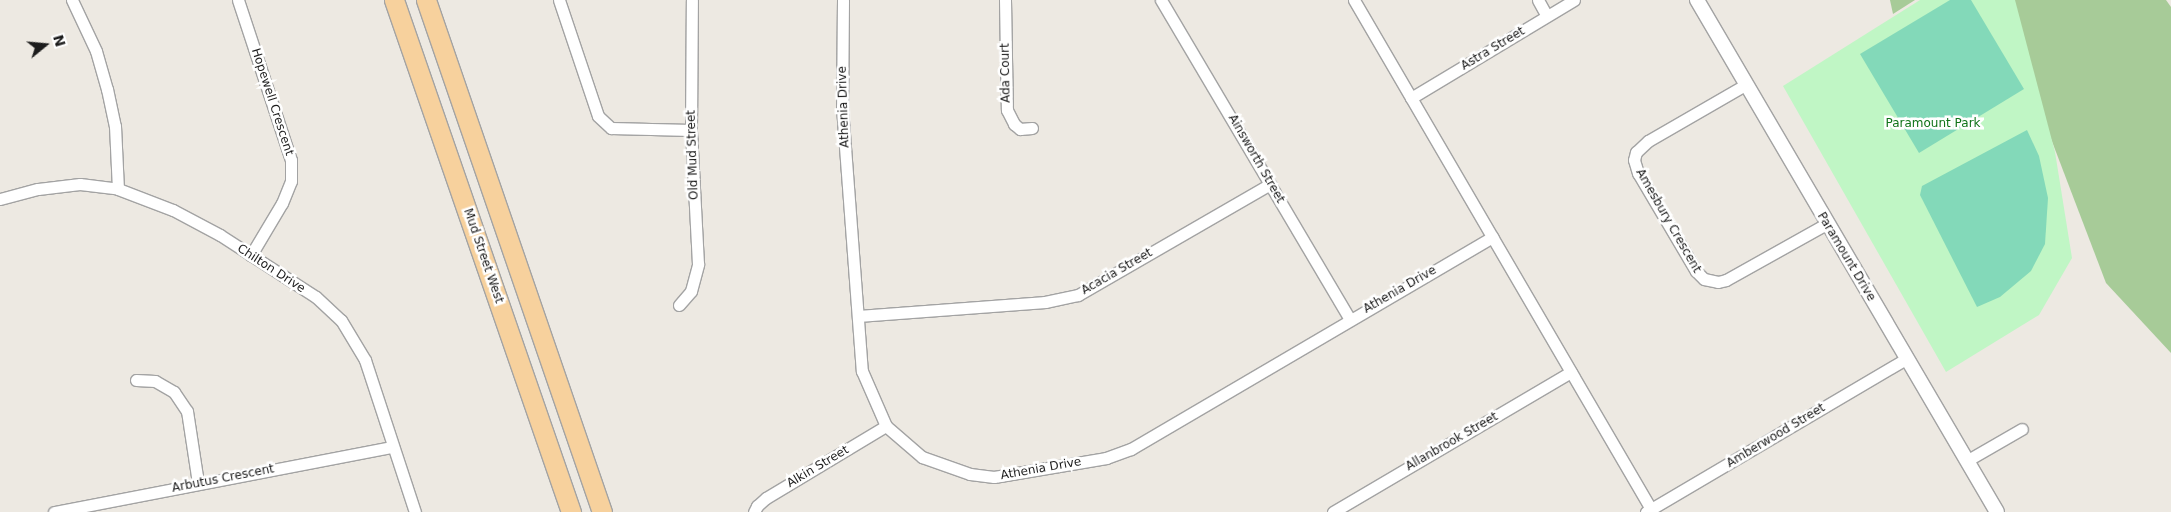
<!DOCTYPE html>
<style>
body{margin:0}
#map{position:relative;width:2171px;height:512px;overflow:hidden;background:#ede9e2;font-family:"DejaVu Sans",sans-serif}
div>[style]{position:absolute}
.forest>*{inset:0;background:#a7cb98}
.park>*{inset:0;background:#c0f6c5}
.pitch>*{inset:0;background:#83d9b9}
.roads{filter:drop-shadow(1px 0 #a3a3a3) drop-shadow(-1px 0 #a3a3a3) drop-shadow(0 1px #a3a3a3) drop-shadow(0 -1px #a3a3a3)}
.minor>*{height:11px;margin:-5.5px;padding:0 5.5px;transform-origin:5.5px;border-radius:5.5px;background:#fff}
.tertiary>*{height:14px;margin:-7px;padding:0 7px;transform-origin:7px;border-radius:7px;background:#fff}
.primary>*{height:19px;margin:-9.5px;padding:0 9.5px;transform-origin:9.5px;border-radius:9.5px;background:#f7d19d}
span{translate:-50% -50%;white-space:nowrap;text-align:center;line-height:1.15;-webkit-text-stroke:5px #fff;paint-order:stroke}
.street-label{font-size:12px;color:#1c1c1c}
.park-label{font-size:12px;color:#107419}
.north{position:absolute;left:20px;top:20px;width:50px;height:50px;-webkit-text-stroke:4px #fff;paint-order:stroke;rotate:73deg;font-size:14px;font-weight:700;line-height:20px;text-align:center;color:#1c1c1c}
.north::after{content:'';display:block;margin:auto;width:18px;height:22px;background:#1c1c1c;clip-path:polygon(50% 0,100% 100%,50% 72%,0 100%)}
</style>
<div id="map">
<div class="forest">
<i style="clip-path:polygon(1890px 0,1915px 0,1893px 14px)"></i>
<i style="clip-path:polygon(1998px 0,2166px 0,2171px 7px,2171px 353px,2106px 283px)"></i>
</div>
<div class="park">
<i style="clip-path:polygon(1920px 0,2015px 0,2055px 152px,2072px 258px,2039px 315px,1946px 372px,1783px 86px)"></i>
</div>
<div class="pitch">
<i style="clip-path:polygon(1950px 0,1971px 0,2024px 89px,1919px 153px,1860px 54px)"></i>
<i style="clip-path:polygon(2027px 130px,2039px 156px,2048px 198px,2045px 244px,2031px 271px,2000px 297px,1977px 307px,1920px 195px,1922px 186px)"></i>
</div>
<div class="roads">
<div class="minor">
<i style="left:72px;top:0;width:56px;rotate:64.8deg"></i>
<i style="left:96px;top:51px;width:40px;rotate:74deg"></i>
<i style="left:107px;top:89px;width:38px;rotate:78deg"></i>
<i style="left:115px;top:126px;width:63px;rotate:87.3deg"></i>
<i style="left:238px;top:0;width:169px;rotate:71.7deg"></i>
<i style="left:291px;top:160px;width:21px;rotate:90deg"></i>
<i style="left:291px;top:181px;width:24px;rotate:112deg"></i>
<i style="left:282px;top:203px;width:61px;rotate:120.8deg"></i>
<i style="left:559px;top:0;width:122px;rotate:71.4deg"></i>
<i style="left:598px;top:116px;width:18px;rotate:43deg"></i>
<i style="left:611px;top:128px;width:80px;rotate:1.4deg"></i>
<i style="left:843px;top:0;width:107px;rotate:90.5deg"></i>
<i style="left:842px;top:107px;width:265px;rotate:85.7deg"></i>
<i style="left:862px;top:371px;width:60px;rotate:66.4deg"></i>
<i style="left:886px;top:426px;width:48px;rotate:40.7deg"></i>
<i style="left:922px;top:457px;width:51px;rotate:19.5deg"></i>
<i style="left:970px;top:474px;width:24px;rotate:7deg"></i>
<i style="left:994px;top:477px;width:114px;rotate:-9.6deg"></i>
<i style="left:1106px;top:458px;width:27px;rotate:-20deg"></i>
<i style="left:1131px;top:449px;width:419px;rotate:-30.4deg"></i>
<i style="left:1005px;top:0;width:110px;rotate:89deg"></i>
<i style="left:1007px;top:110px;width:16px;rotate:63deg"></i>
<i style="left:1014px;top:124px;width:8px;rotate:40deg"></i>
<i style="left:1020px;top:129px;width:12px;rotate:-5deg"></i>
<i style="left:1161px;top:0;width:371px;rotate:59.4deg"></i>
<i style="left:1354px;top:0;width:589px;rotate:59.74deg"></i>
<i style="left:1538px;top:0;width:18px;rotate:61deg"></i>
<i style="left:1745px;top:85px;width:112px;rotate:150deg"></i>
<i style="left:1648px;top:141px;width:16px;rotate:137deg"></i>
<i style="left:1636px;top:152px;width:8px;rotate:104deg"></i>
<i style="left:1634px;top:160px;width:14px;rotate:73deg"></i>
<i style="left:1638px;top:173px;width:114px;rotate:59.4deg"></i>
<i style="left:1696px;top:271px;width:11px;rotate:45deg"></i>
<i style="left:1704px;top:279px;width:14px;rotate:12deg"></i>
<i style="left:1718px;top:282px;width:8px;rotate:-14deg"></i>
<i style="left:1726px;top:280px;width:115px;rotate:-29.2deg"></i>
<i style="left:1411px;top:98px;width:190px;rotate:-31deg"></i>
<i style="left:0;top:199px;width:39px;rotate:-15deg"></i>
<i style="left:38px;top:189px;width:42px;rotate:-6.8deg"></i>
<i style="left:80px;top:184px;width:38px;rotate:7deg"></i>
<i style="left:118px;top:189px;width:59px;rotate:20.9deg"></i>
<i style="left:173px;top:210px;width:53px;rotate:28deg"></i>
<i style="left:220px;top:235px;width:114px;rotate:32.9deg"></i>
<i style="left:316px;top:297px;width:34px;rotate:43deg"></i>
<i style="left:341px;top:320px;width:47px;rotate:59deg"></i>
<i style="left:365px;top:360px;width:160px;rotate:71.8deg"></i>
<i style="left:679px;top:305px;width:18px;rotate:-49deg"></i>
<i style="left:691px;top:291px;width:28px;rotate:-75deg"></i>
<i style="left:698px;top:264px;width:134px;rotate:-93deg"></i>
<i style="left:691px;top:130px;width:130px;rotate:-89.6deg"></i>
<i style="left:858px;top:316px;width:188px;rotate:-4.3deg"></i>
<i style="left:1045px;top:302px;width:34px;rotate:-12deg"></i>
<i style="left:1078px;top:295px;width:222px;rotate:-30deg"></i>
<i style="left:136px;top:380px;width:19px;rotate:3deg"></i>
<i style="left:155px;top:381px;width:22px;rotate:30deg"></i>
<i style="left:174px;top:392px;width:23px;rotate:56deg"></i>
<i style="left:187px;top:411px;width:73px;rotate:81.3deg"></i>
<i style="left:1968px;top:460px;width:62px;rotate:-29.9deg"></i>
<i style="left:54px;top:512px;width:344px;rotate:-10.9deg"></i>
<i style="left:754px;top:512px;width:7px;rotate:-63deg"></i>
<i style="left:757px;top:506px;width:12px;rotate:-42deg"></i>
<i style="left:766px;top:498px;width:140px;rotate:-31deg"></i>
<i style="left:1333px;top:512px;width:276px;rotate:-30.5deg"></i>
<i style="left:1646px;top:512px;width:302px;rotate:-30.5deg"></i>
</div>
<div class="tertiary">
<i style="left:1697px;top:0;width:593px;rotate:59.63deg"></i>
</div>
<div class="primary">
<i style="left:394px;top:0;width:542px;rotate:70.93deg"></i>
<i style="left:426px;top:0;width:541px;rotate:71.03deg"></i>
</div>
</div>
<div class="street-label">
<span style="left:1493px;top:49px;rotate:-31deg">Astra Street</span>
<span style="left:1006px;top:73px;rotate:-91deg">Ada Court</span>
<span style="left:272px;top:102px;rotate:72deg">Hopewell Crescent</span>
<span style="left:844px;top:107px;rotate:-92deg">Athenia Drive</span>
<span style="left:693px;top:155px;rotate:-92deg">Old Mud Street</span>
<span style="left:1256px;top:159px;rotate:60deg">Ainsworth Street</span>
<span style="left:1668px;top:221px;rotate:60deg">Amesbury Crescent</span>
<span style="left:483px;top:256px;rotate:71deg">Mud Street West</span>
<span style="left:1846px;top:257px;rotate:59deg">Paramount Drive</span>
<span style="left:271px;top:269px;rotate:33deg">Chilton Drive</span>
<span style="left:1117px;top:272px;rotate:-30deg">Acacia Street</span>
<span style="left:1400px;top:290px;rotate:-30deg">Athenia Drive</span>
<span style="left:1776px;top:436px;rotate:-31deg">Amberwood Street</span>
<span style="left:1452px;top:442px;rotate:-30deg">Allanbrook Street</span>
<span style="left:818px;top:467px;rotate:-31deg">Alkin Street</span>
<span style="left:1041px;top:469px;rotate:-10deg">Athenia Drive</span>
<span style="left:223px;top:479px;rotate:-11deg">Arbutus Crescent</span>
</div>
<div class="park-label">
<span style="left:1933px;top:124px">Paramount Park</span>
</div>
<div class="north">N</div>
</div>
